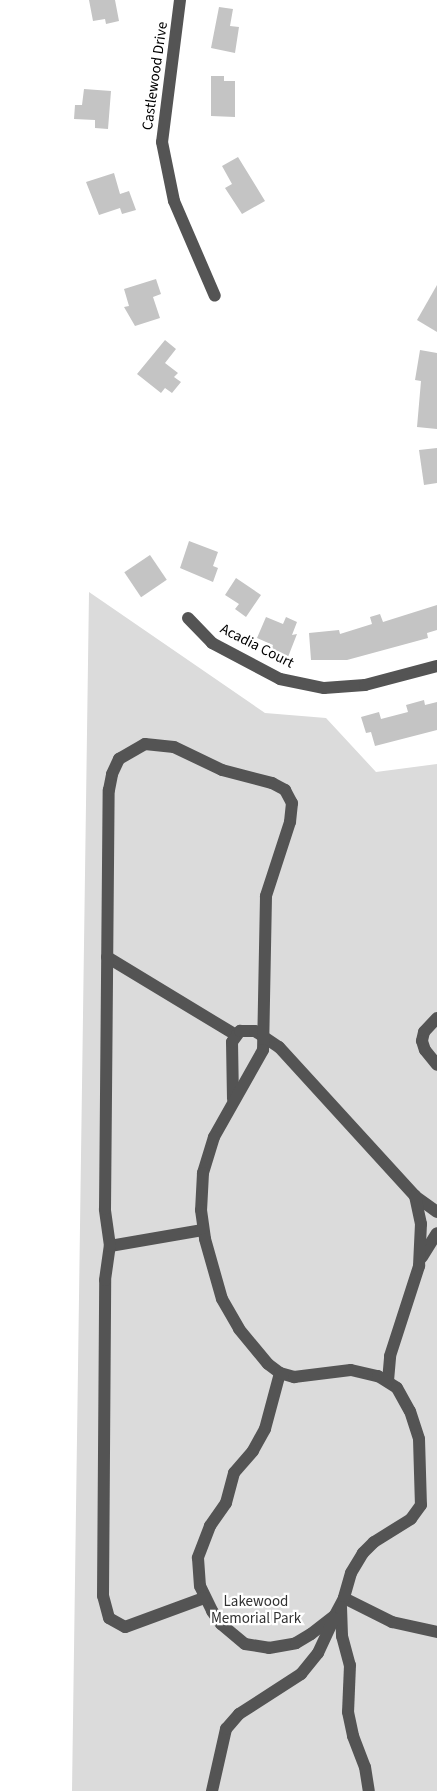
<!DOCTYPE html>
<style>
body{margin:0}
#map{position:relative;width:437px;height:1791px;overflow:hidden;background:#fff;font-family:"Source Sans 3",sans-serif}
div>[style]{position:absolute}
.green>*{inset:0;background:#dbdbdb}
.building>*{inset:0;background:#c4c4c4;transform-origin:0 0}
.minor>*{height:12px;margin:-6px;padding:0 6px;transform-origin:6px;border-radius:6px;background:#545454}
span{translate:-50% -50%;white-space:nowrap;text-align:center;line-height:1.15;-webkit-text-stroke:4.5px #fff;paint-order:stroke}
.street-label{font-size:15px;color:#000}
.park-label{font-size:15px;color:#323232}
</style>
<div id="map">
<div class="green">
<i style="clip-path:polygon(89px 592px,265px 713px,326px 718px,376px 772px,437px 764px,437px 1791px,72px 1791px)"></i>
</div>
<div class="building">
<i style="clip-path:polygon(89px 0,115px 0,119px 21px,106px 24px,105px 19px,93px 21px)"></i>
<i style="clip-path:polygon(219px 7px,233px 9px,230px 26px,239px 27px,235px 53px,211px 48px)"></i>
<i style="clip-path:polygon(211px 76px,224px 76px,224px 81px,235px 81px,235px 117px,211px 116px)"></i>
<i style="clip-path:polygon(84px 89px,111px 91px,108px 129px,95px 128px,95px 120px,74px 119px,75px 105px,82px 105px)"></i>
<i style="clip-path:polygon(238px 157px,265px 201px,242px 214px,225px 188px,232px 184px,222px 166px)"></i>
<i style="clip-path:polygon(114px 173px,120px 194px,129px 191px,136px 210px,122px 214px,120px 208px,99px 215px,86px 182px)"></i>
<i style="clip-path:polygon(156px 279px,161px 294px,153px 297px,160px 318px,135px 326px,124px 307px,129px 306px,124px 289px)"></i>
<i style="clip-path:polygon(437px 285px,437px 332px,417px 320px)"></i>
<i style="clip-path:polygon(165px 340px,176px 349px,165px 363px,178px 373px,174px 377px,181px 382px,172px 393px,165px 388px,161px 393px,137px 374px)"></i>
<i style="clip-path:polygon(420px 350px,437px 353px,437px 429px,417px 427px,421px 381px,415px 380px)"></i>
<i style="clip-path:polygon(437px 448px,437px 483px,424px 485px,419px 450px)"></i>
<i style="clip-path:polygon(189px 541px,218px 552px,213px 566px,218px 568px,213px 582px,180px 568px)"></i>
<i style="left:150px;top:555px;width:30px;height:31px;rotate:56deg"></i>
<i style="clip-path:polygon(236px 578px,261px 595px,246px 617px,235px 609px,239px 604px,225px 595px)"></i>
<i style="clip-path:polygon(437px 605px,437px 630px,427px 633px,428px 638px,347px 660px,311px 660px,309px 633px,339px 630px,340px 634px,372px 624px,370px 617px,380px 614px,383px 622px)"></i>
<i style="clip-path:polygon(266px 617px,283px 624px,286px 617px,297px 622px,292px 635px,297px 634px,288px 657px,271px 650px,273px 645px,257px 638px)"></i>
<i style="clip-path:polygon(424px 700px,425px 705px,437px 702px,437px 730px,375px 746px,371px 732px,366px 733px,361px 717px,379px 712px,381px 719px,408px 712px,406px 705px)"></i>
</div>
<div class="minor">
<i style="left:180px;top:0;width:143px;rotate:97.2deg"></i>
<i style="left:162px;top:142px;width:60px;rotate:78.5deg"></i>
<i style="left:174px;top:201px;width:103px;rotate:66.7deg"></i>
<i style="left:188px;top:618px;width:35px;rotate:46deg"></i>
<i style="left:212px;top:643px;width:77px;rotate:27.9deg"></i>
<i style="left:280px;top:679px;width:45px;rotate:11.6deg"></i>
<i style="left:324px;top:688px;width:41px;rotate:-4.2deg"></i>
<i style="left:365px;top:685px;width:74px;rotate:-14.8deg"></i>
<i style="left:107px;top:957px;width:151px;rotate:31.2deg"></i>
<i style="left:437px;top:1018px;width:19px;rotate:133deg"></i>
<i style="left:424px;top:1032px;width:9px;rotate:103deg"></i>
<i style="left:422px;top:1041px;width:9px;rotate:72deg"></i>
<i style="left:425px;top:1050px;width:19px;rotate:51deg"></i>
<i style="left:233px;top:1099px;width:57px;rotate:-91deg"></i>
<i style="left:232px;top:1042px;width:14px;rotate:-54deg"></i>
<i style="left:240px;top:1031px;width:15px"></i>
<i style="left:255px;top:1031px;width:29px;rotate:34deg"></i>
<i style="left:279px;top:1047px;width:202px;rotate:47.6deg"></i>
<i style="left:415px;top:1196px;width:27px;rotate:36deg"></i>
<i style="left:110px;top:1246px;width:94px;rotate:-9.8deg"></i>
<i style="left:422px;top:1257px;width:28px;rotate:-58deg"></i>
<i style="left:280px;top:1373px;width:58px;rotate:105deg"></i>
<i style="left:265px;top:1429px;width:25px;rotate:119deg"></i>
<i style="left:253px;top:1451px;width:29px;rotate:131deg"></i>
<i style="left:234px;top:1473px;width:31px;rotate:105deg"></i>
<i style="left:226px;top:1503px;width:28px;rotate:125deg"></i>
<i style="left:210px;top:1526px;width:34px;rotate:111deg"></i>
<i style="left:198px;top:1558px;width:28px;rotate:86deg"></i>
<i style="left:200px;top:1586px;width:28px;rotate:64deg"></i>
<i style="left:212px;top:1611px;width:16px;rotate:55deg"></i>
<i style="left:221px;top:1624px;width:31px;rotate:40deg"></i>
<i style="left:245px;top:1644px;width:24px;rotate:9deg"></i>
<i style="left:269px;top:1648px;width:27px;rotate:-10deg"></i>
<i style="left:296px;top:1643px;width:17px;rotate:-31deg"></i>
<i style="left:311px;top:1634px;width:31px;rotate:-38deg"></i>
<i style="left:335px;top:1615px;width:19px;rotate:-62deg"></i>
<i style="left:344px;top:1598px;width:54px;rotate:26.6deg"></i>
<i style="left:392px;top:1622px;width:46px;rotate:12.5deg"></i>
<i style="left:388px;top:1381px;width:25px;rotate:-85deg"></i>
<i style="left:390px;top:1356px;width:95px;rotate:-72.1deg"></i>
<i style="left:419px;top:1266px;width:42px;rotate:-87.3deg"></i>
<i style="left:421px;top:1224px;width:29px;rotate:-102deg"></i>
<i style="left:204px;top:1598px;width:84px;rotate:159.8deg"></i>
<i style="left:125px;top:1627px;width:18px;rotate:-151deg"></i>
<i style="left:109px;top:1618px;width:23px;rotate:-105deg"></i>
<i style="left:103px;top:1596px;width:316px;rotate:-89.6deg"></i>
<i style="left:105px;top:1280px;width:34px;rotate:-82deg"></i>
<i style="left:110px;top:1246px;width:37px;rotate:-98deg"></i>
<i style="left:105px;top:1209px;width:419px;rotate:-89.5deg"></i>
<i style="left:109px;top:790px;width:16px;rotate:-79deg"></i>
<i style="left:112px;top:774px;width:17px;rotate:-65deg"></i>
<i style="left:119px;top:759px;width:30px;rotate:-30deg"></i>
<i style="left:145px;top:744px;width:29px;rotate:6deg"></i>
<i style="left:174px;top:747px;width:53px;rotate:25.6deg"></i>
<i style="left:222px;top:770px;width:52px;rotate:14.6deg"></i>
<i style="left:272px;top:783px;width:15px;rotate:28deg"></i>
<i style="left:285px;top:790px;width:15px;rotate:62deg"></i>
<i style="left:292px;top:803px;width:19px;rotate:96deg"></i>
<i style="left:290px;top:822px;width:78px;rotate:108deg"></i>
<i style="left:266px;top:896px;width:154px;rotate:91.1deg"></i>
<i style="left:263px;top:1050px;width:100px;rotate:119.4deg"></i>
<i style="left:214px;top:1137px;width:38px;rotate:107deg"></i>
<i style="left:203px;top:1173px;width:37px;rotate:93deg"></i>
<i style="left:201px;top:1210px;width:29px;rotate:82deg"></i>
<i style="left:205px;top:1239px;width:62px;rotate:74.2deg"></i>
<i style="left:222px;top:1299px;width:34px;rotate:60deg"></i>
<i style="left:239px;top:1329px;width:45px;rotate:50.4deg"></i>
<i style="left:268px;top:1364px;width:15px;rotate:37deg"></i>
<i style="left:280px;top:1373px;width:15px;rotate:16deg"></i>
<i style="left:294px;top:1377px;width:57px;rotate:-7deg"></i>
<i style="left:351px;top:1370px;width:28px;rotate:13deg"></i>
<i style="left:378px;top:1376px;width:22px;rotate:32deg"></i>
<i style="left:397px;top:1388px;width:26px;rotate:61deg"></i>
<i style="left:410px;top:1411px;width:29px;rotate:72deg"></i>
<i style="left:419px;top:1439px;width:66px;rotate:88.3deg"></i>
<i style="left:421px;top:1505px;width:17px;rotate:126deg"></i>
<i style="left:411px;top:1519px;width:44px;rotate:148.1deg"></i>
<i style="left:374px;top:1542px;width:16px;rotate:135deg"></i>
<i style="left:363px;top:1553px;width:23px;rotate:121deg"></i>
<i style="left:351px;top:1573px;width:26px;rotate:106deg"></i>
<i style="left:341px;top:1607px;width:29px;rotate:88deg"></i>
<i style="left:342px;top:1636px;width:30px;rotate:75deg"></i>
<i style="left:350px;top:1665px;width:47px;rotate:92.4deg"></i>
<i style="left:348px;top:1712px;width:25px;rotate:78deg"></i>
<i style="left:353px;top:1736px;width:33px;rotate:69deg"></i>
<i style="left:365px;top:1767px;width:24px;rotate:81deg"></i>
<i style="left:212px;top:1791px;width:64px;rotate:-77.3deg"></i>
<i style="left:226px;top:1729px;width:20px;rotate:-49deg"></i>
<i style="left:239px;top:1714px;width:74px;rotate:-32.8deg"></i>
<i style="left:301px;top:1674px;width:27px;rotate:-51deg"></i>
<i style="left:318px;top:1653px;width:38px;rotate:-65deg"></i>
</div>
<div class="street-label">
<span style="left:155px;top:76px;rotate:-82deg">Castlewood Drive</span>
<span style="left:257px;top:646px;rotate:27deg">Acadia Court</span>
</div>
<div class="park-label">
<span style="left:256px;top:1610px">Lakewood<br>Memorial Park</span>
</div>
</div>
